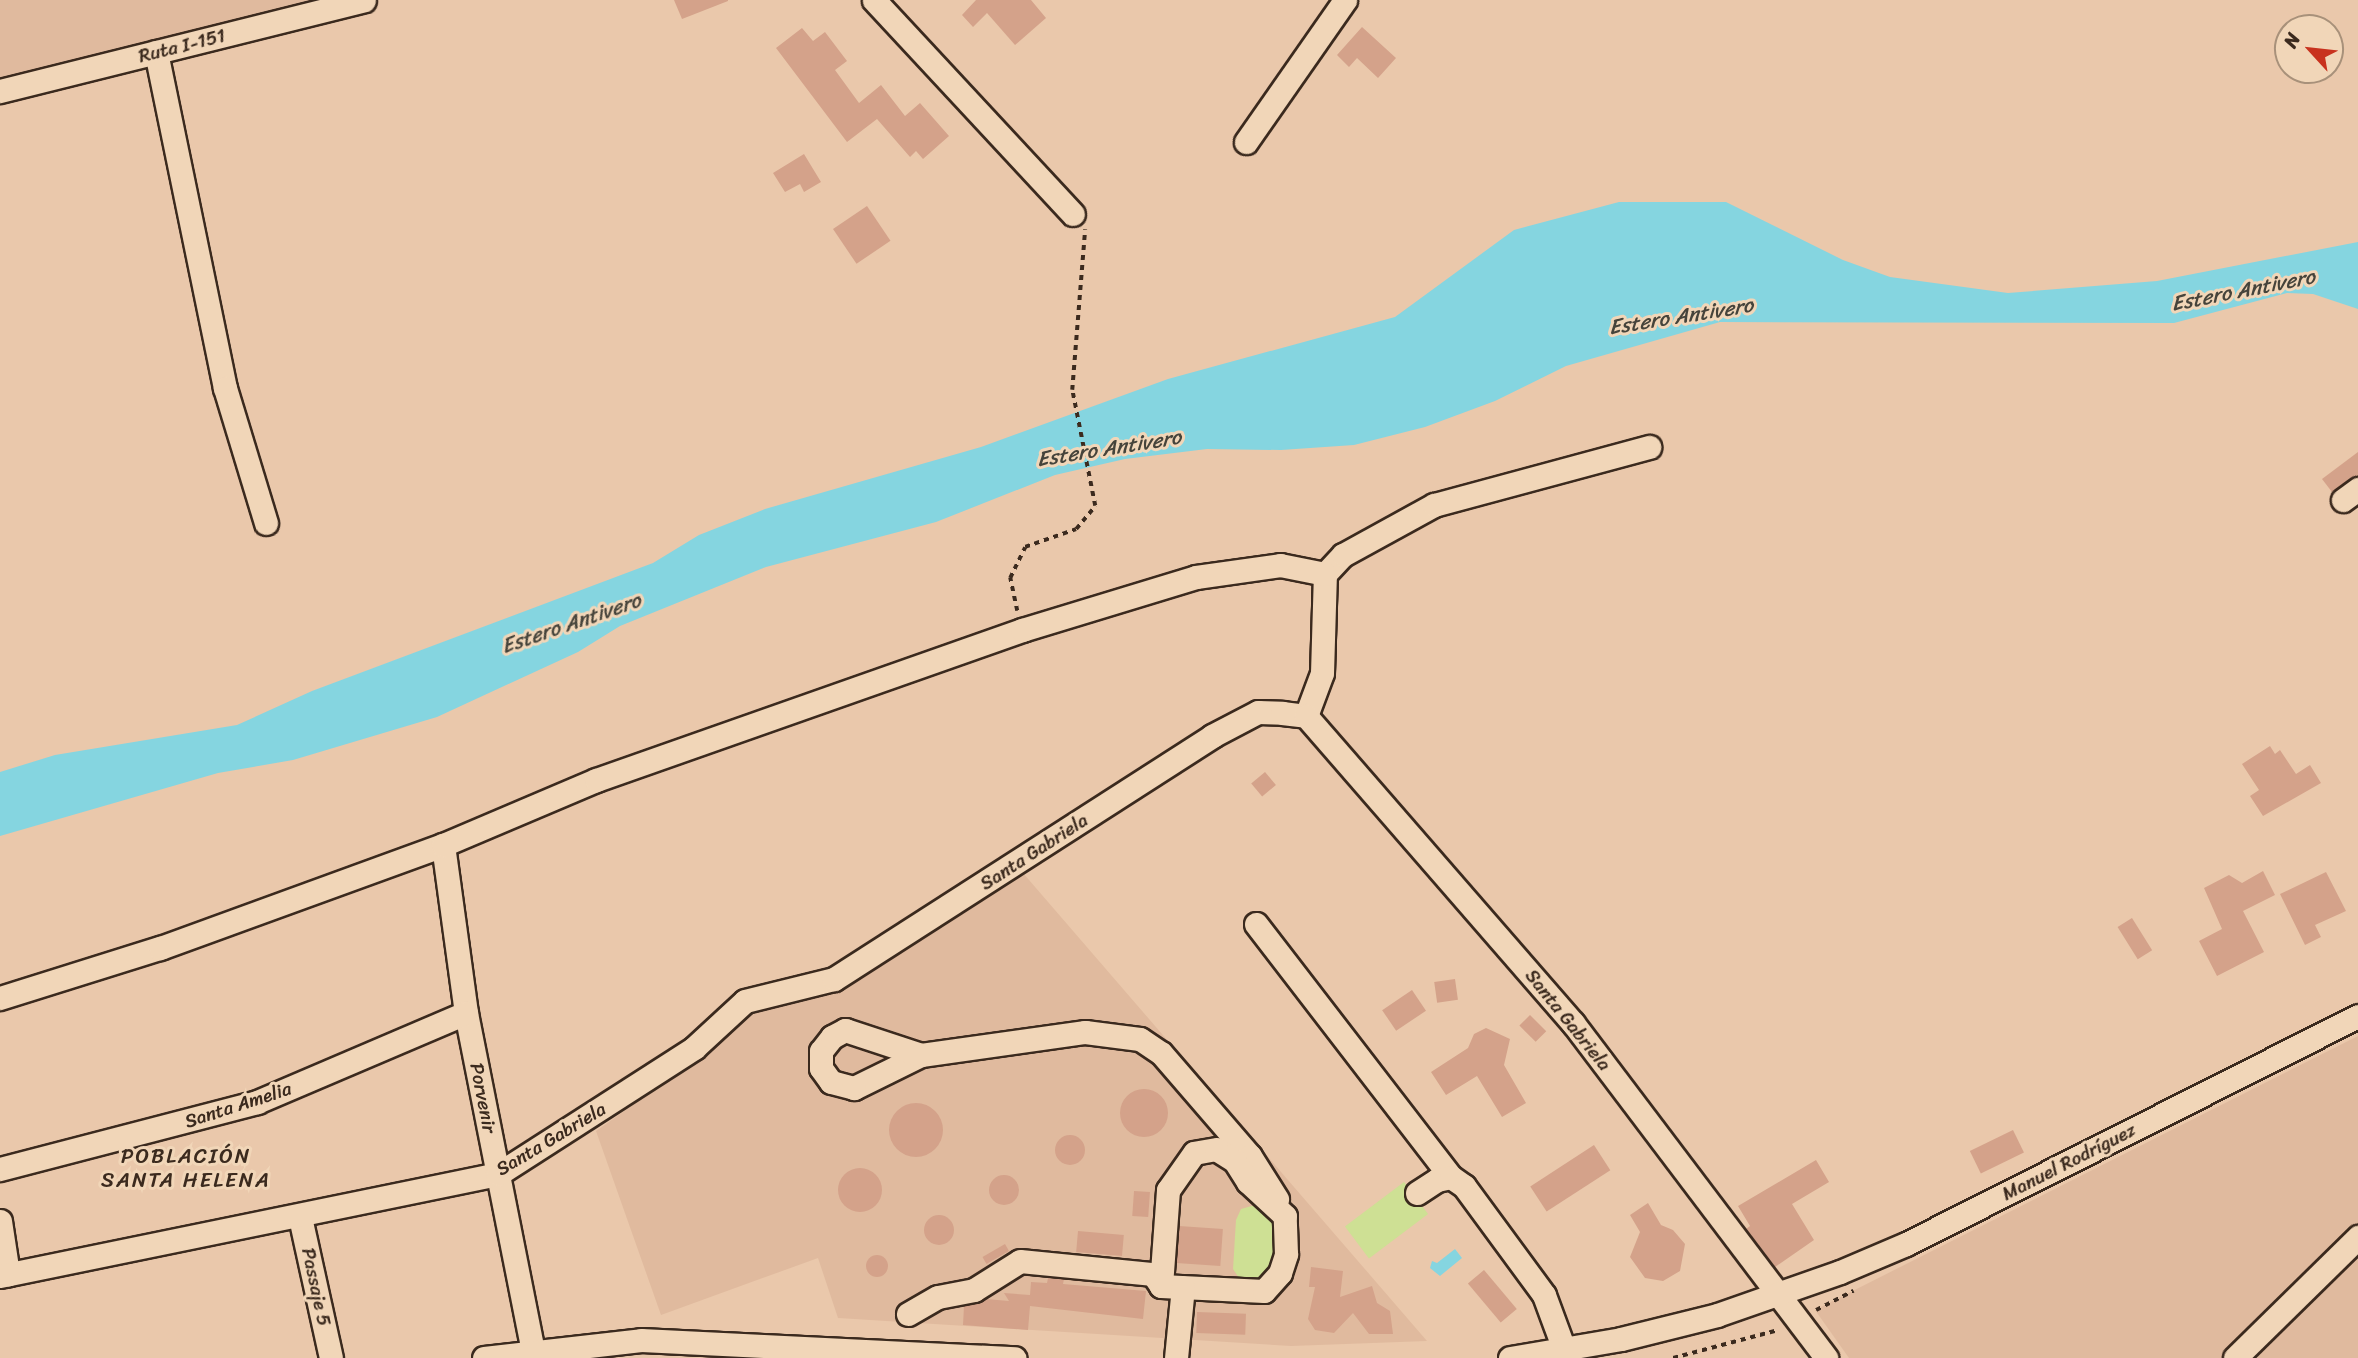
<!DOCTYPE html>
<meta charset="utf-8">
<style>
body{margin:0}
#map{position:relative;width:2358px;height:1358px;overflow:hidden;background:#eac8ab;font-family:Sriracha,sans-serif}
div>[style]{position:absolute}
.built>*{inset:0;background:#e0ba9e}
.green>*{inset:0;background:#cee094;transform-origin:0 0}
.water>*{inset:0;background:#85d5e0}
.building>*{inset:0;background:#d4a28a;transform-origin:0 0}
.round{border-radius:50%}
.path>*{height:3.5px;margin-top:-1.75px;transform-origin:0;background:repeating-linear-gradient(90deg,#3b2a1e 0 5px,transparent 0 10px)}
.roads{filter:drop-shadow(2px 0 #3b2a1e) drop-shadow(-2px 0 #3b2a1e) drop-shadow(0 2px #3b2a1e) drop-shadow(0 -2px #3b2a1e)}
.minor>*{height:23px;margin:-11.5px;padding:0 11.5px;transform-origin:11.5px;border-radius:11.5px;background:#f1d6b8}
span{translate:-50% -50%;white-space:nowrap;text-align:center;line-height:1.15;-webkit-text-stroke:6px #f1d6b8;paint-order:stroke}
.street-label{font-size:19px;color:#3b2a1e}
.water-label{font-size:21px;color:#46443b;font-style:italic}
.neighbourhood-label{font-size:21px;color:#3b2a1e;letter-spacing:2px}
.north{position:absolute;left:2274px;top:14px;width:70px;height:70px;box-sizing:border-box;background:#f1d6b8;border:2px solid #a8917a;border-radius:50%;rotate:297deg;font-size:19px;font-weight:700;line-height:28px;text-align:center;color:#3b2a1e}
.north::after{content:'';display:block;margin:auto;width:24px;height:32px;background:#c8321e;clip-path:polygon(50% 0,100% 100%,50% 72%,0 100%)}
</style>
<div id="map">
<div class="built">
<i style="clip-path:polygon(0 0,314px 0,0 85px)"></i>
<i style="clip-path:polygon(1023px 873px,1427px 1341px,1291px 1346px,838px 1318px,818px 1258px,661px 1315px,596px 1131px,691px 1064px,744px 1014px,766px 1004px,838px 989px)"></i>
<i style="clip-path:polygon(2358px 1036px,2358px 1358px,1849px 1358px,1815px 1310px)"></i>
</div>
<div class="green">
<i style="left:1404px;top:1182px;width:40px;height:74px;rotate:53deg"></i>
<i style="clip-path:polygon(1255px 1205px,1268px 1211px,1276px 1226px,1274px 1261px,1261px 1279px,1241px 1281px,1233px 1269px,1236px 1220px,1241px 1209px)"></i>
</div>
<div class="water">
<i style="clip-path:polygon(1619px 202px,1726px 202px,1843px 260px,1890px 277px,2008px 293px,2157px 281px,2358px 242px,2358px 309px,2313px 294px,2287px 293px,2174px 323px,1720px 322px,1566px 366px,1495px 401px,1425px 427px,1354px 445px,1281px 450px,1207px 449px,1125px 459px,1055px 475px,936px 522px,766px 567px,620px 626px,578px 652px,437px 717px,293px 760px,218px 773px,0 836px,0 772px,55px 755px,237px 725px,312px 691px,653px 563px,699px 535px,765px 509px,981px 447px,1168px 379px,1395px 317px,1514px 230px)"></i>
<i style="clip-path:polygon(1455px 1249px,1462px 1258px,1440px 1276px,1430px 1268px,1432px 1261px,1437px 1263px)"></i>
</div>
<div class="building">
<i style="clip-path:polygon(674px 0,728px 0,728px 1px,682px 19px)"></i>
<i style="clip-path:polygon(976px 0,1031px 0,1046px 18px,1015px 45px,987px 13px,973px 27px,962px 15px)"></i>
<i style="clip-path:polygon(1362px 27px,1396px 58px,1378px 78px,1357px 58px,1349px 67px,1337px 55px)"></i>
<i style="clip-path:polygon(802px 28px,813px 41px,825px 32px,847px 61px,835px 70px,859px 103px,881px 85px,905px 116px,920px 103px,949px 136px,923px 159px,916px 151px,910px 157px,877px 119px,847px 142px,776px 48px)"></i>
<i style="clip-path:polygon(804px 154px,821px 182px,804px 192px,800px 184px,785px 192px,773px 173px)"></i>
<i style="left:867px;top:206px;width:42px;height:41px;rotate:56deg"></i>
<i style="clip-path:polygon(2358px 452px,2358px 475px,2332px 492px,2322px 479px)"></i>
<i style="clip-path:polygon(2270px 746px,2275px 754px,2280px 750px,2296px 774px,2310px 765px,2321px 783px,2263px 816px,2250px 796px,2259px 790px,2242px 764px)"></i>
<i style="left:1265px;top:772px;width:17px;height:18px;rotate:50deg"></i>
<i style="clip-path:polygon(2263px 871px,2275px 895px,2243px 911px,2264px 952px,2217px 976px,2199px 941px,2222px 929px,2204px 888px,2229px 875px,2242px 883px)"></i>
<i style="clip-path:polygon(2326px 872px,2346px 911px,2315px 925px,2321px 937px,2305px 945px,2280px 894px)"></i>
<i style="left:2132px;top:918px;width:38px;height:17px;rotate:58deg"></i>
<i style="left:1455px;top:979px;width:21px;height:21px;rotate:82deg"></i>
<i style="left:1412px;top:990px;width:25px;height:36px;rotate:56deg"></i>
<i style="left:1530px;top:1015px;width:23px;height:15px;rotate:45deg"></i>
<i style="clip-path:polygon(1486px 1028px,1510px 1039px,1504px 1065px,1526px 1103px,1502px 1117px,1477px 1076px,1446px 1095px,1431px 1072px,1468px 1048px,1474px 1034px)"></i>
<i class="round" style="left:1120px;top:1089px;width:48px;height:48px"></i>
<i class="round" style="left:889px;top:1103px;width:54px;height:54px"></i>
<i style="left:2013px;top:1130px;width:25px;height:48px;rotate:64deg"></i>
<i class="round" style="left:1055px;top:1135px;width:30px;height:30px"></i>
<i style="left:1594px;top:1145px;width:30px;height:76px;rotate:57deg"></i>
<i style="clip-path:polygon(1816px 1160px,1829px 1182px,1792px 1204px,1814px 1240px,1775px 1267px,1746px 1229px,1750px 1226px,1738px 1206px)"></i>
<i class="round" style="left:838px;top:1168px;width:44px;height:44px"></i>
<i class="round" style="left:989px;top:1175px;width:30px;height:30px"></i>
<i style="left:1134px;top:1191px;width:16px;height:25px;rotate:4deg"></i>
<i style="clip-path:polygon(1648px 1203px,1661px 1225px,1673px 1230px,1685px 1244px,1680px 1271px,1663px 1281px,1645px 1278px,1630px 1257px,1640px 1232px,1630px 1215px)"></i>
<i class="round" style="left:924px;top:1215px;width:30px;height:30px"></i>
<i style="left:1179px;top:1226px;width:44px;height:37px;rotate:4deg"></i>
<i style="left:1078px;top:1231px;width:46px;height:21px;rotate:5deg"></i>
<i style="left:1005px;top:1244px;width:8px;height:26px;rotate:60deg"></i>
<i class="round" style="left:866px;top:1255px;width:22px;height:22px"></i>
<i style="clip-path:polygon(1311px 1267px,1343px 1271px,1340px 1297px,1372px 1286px,1377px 1303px,1390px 1311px,1393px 1334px,1369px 1334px,1353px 1313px,1334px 1333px,1315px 1330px,1308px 1319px,1315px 1287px,1309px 1287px)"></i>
<i style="left:1484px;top:1270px;width:51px;height:21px;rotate:50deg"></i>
<i style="clip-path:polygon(1048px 1278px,1064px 1279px,1063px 1284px,1146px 1291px,1143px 1319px,1030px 1306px,1028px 1330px,963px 1325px,964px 1306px,986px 1299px,1009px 1301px,1004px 1293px,1030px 1295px,1031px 1282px,1047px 1283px)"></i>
<i style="left:1197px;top:1312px;width:49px;height:21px;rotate:2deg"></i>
</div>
<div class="path">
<i style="left:1017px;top:611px;width:34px;rotate:-102deg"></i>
<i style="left:1010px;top:578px;width:34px;rotate:-64deg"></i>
<i style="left:1025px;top:547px;width:54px;rotate:-19.4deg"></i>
<i style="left:1076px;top:529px;width:30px;rotate:-50deg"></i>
<i style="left:1095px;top:506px;width:118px;rotate:-101.2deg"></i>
<i style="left:1072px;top:390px;width:161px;rotate:-85.4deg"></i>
<i style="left:1816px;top:1310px;width:42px;rotate:-27.2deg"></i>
<i style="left:1673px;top:1358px;width:109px;rotate:-14.9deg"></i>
</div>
<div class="roads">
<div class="minor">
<i style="left:874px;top:0;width:292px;rotate:47.1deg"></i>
<i style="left:156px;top:52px;width:343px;rotate:78.4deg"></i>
<i style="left:225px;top:388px;width:141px;rotate:73.1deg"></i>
<i style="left:0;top:91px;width:375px;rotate:-14deg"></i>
<i style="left:1246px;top:142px;width:173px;rotate:-55.1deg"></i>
<i style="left:2343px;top:500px;width:19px;rotate:-36deg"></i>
<i style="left:1306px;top:716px;width:46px;rotate:-69.6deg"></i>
<i style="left:1322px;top:673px;width:99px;rotate:-88.3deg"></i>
<i style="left:1325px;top:574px;width:26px;rotate:-47deg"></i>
<i style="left:1343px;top:555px;width:104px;rotate:-28.8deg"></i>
<i style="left:1434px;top:505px;width:223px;rotate:-15.1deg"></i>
<i style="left:443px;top:845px;width:170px;rotate:82.2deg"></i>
<i style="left:466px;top:1013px;width:344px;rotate:78.8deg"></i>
<i style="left:1256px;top:924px;width:319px;rotate:52.4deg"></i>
<i style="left:0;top:998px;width:168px;rotate:-17.4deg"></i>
<i style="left:160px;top:948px;width:301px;rotate:-20deg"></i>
<i style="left:443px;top:845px;width:166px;rotate:-23deg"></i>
<i style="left:596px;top:780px;width:452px;rotate:-19.4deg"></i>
<i style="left:1022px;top:630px;width:182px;rotate:-16.9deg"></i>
<i style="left:1196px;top:577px;width:85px;rotate:-8.1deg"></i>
<i style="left:1280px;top:565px;width:46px;rotate:11.3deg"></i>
<i style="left:921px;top:1055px;width:75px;rotate:153.8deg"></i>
<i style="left:854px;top:1088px;width:24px;rotate:-165deg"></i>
<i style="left:831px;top:1082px;width:17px;rotate:-126deg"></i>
<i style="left:821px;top:1068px;width:17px;rotate:-90deg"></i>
<i style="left:821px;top:1051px;width:18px;rotate:-52deg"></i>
<i style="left:832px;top:1037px;width:15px;rotate:-28deg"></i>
<i style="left:845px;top:1030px;width:80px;rotate:18.2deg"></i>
<i style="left:921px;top:1055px;width:166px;rotate:-8deg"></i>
<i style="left:1085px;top:1032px;width:55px;rotate:7.3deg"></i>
<i style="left:1140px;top:1039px;width:25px;rotate:34deg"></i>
<i style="left:1161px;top:1053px;width:136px;rotate:49.2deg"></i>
<i style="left:1250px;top:1156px;width:51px;rotate:57.9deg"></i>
<i style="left:0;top:1169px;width:266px;rotate:-14.6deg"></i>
<i style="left:257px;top:1102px;width:227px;rotate:-23.1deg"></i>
<i style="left:1417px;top:1193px;width:24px;rotate:-33deg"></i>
<i style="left:1437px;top:1180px;width:14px;rotate:-12deg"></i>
<i style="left:1451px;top:1177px;width:16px;rotate:35deg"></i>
<i style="left:1464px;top:1186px;width:135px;rotate:53.7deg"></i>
<i style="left:1544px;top:1295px;width:58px;rotate:69.7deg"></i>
<i style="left:300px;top:1217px;width:144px;rotate:77.6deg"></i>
<i style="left:0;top:1221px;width:54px;rotate:81.4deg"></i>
<i style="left:0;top:1276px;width:508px;rotate:-11.58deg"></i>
<i style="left:498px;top:1174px;width:233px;rotate:-32.7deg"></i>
<i style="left:694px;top:1048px;width:69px;rotate:-42.7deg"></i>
<i style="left:745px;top:1001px;width:92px;rotate:-13.9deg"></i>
<i style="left:834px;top:979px;width:449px;rotate:-32.7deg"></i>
<i style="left:1212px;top:736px;width:52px;rotate:-27.6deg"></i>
<i style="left:1258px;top:712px;width:24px;rotate:2deg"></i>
<i style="left:1282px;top:713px;width:24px;rotate:7deg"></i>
<i style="left:1306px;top:716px;width:407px;rotate:49deg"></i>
<i style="left:1573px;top:1023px;width:420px;rotate:52.9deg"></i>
<i style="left:908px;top:1314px;width:34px;rotate:-30deg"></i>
<i style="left:938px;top:1297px;width:37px;rotate:-11deg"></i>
<i style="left:974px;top:1290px;width:54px;rotate:-32.2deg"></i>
<i style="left:1020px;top:1261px;width:134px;rotate:5.6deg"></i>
<i style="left:1153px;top:1274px;width:14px;rotate:56deg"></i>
<i style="left:1161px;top:1286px;width:103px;rotate:2.8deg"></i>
<i style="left:1264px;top:1291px;width:24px;rotate:-48deg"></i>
<i style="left:1280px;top:1273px;width:20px;rotate:-72deg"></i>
<i style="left:1286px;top:1254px;width:38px;rotate:-92deg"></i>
<i style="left:1285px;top:1216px;width:50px;rotate:-137.4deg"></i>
<i style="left:1248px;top:1182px;width:25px;rotate:-122deg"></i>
<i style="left:1235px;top:1161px;width:22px;rotate:-148deg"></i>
<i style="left:1216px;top:1149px;width:22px;rotate:170deg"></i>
<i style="left:1194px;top:1153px;width:45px;rotate:125.1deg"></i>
<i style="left:1168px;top:1190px;width:96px;rotate:94.2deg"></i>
<i style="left:484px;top:1358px;width:158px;rotate:-6.5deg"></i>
<i style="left:641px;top:1340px;width:374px;rotate:2.8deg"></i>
<i style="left:1176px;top:1358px;width:71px;rotate:-84.4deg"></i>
<i style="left:1510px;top:1358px;width:113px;rotate:-9.7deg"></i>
<i style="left:1621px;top:1339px;width:99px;rotate:-14deg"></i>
<i style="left:1717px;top:1315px;width:130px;rotate:-19.3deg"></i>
<i style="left:1840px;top:1272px;width:72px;rotate:-23deg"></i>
<i style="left:1906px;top:1244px;width:506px;rotate:-26.77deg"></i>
<i style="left:2235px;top:1358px;width:173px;rotate:-44.5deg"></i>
</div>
</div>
<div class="street-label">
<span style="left:182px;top:46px;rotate:-14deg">Ruta I-151</span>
<span style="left:1034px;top:852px;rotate:-33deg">Santa Gabriela</span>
<span style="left:1568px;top:1020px;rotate:51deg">Santa Gabriela</span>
<span style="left:483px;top:1098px;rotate:79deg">Porvenir</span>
<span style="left:238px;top:1105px;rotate:-18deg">Santa Amelia</span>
<span style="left:551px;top:1139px;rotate:-31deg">Santa Gabriela</span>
<span style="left:2069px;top:1162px;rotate:-27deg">Manuel Rodríguez</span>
<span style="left:316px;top:1287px;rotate:78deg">Passaje 5</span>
</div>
<div class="water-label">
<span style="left:2243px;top:290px;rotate:-11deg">Estero Antivero</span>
<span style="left:1681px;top:316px;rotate:-9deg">Estero Antivero</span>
<span style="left:1109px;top:448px;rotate:-9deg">Estero Antivero</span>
<span style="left:571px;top:623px;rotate:-19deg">Estero Antivero</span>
</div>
<div class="neighbourhood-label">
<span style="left:186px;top:1168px">POBLACIÓN<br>SANTA HELENA</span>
</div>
<div class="north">N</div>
</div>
